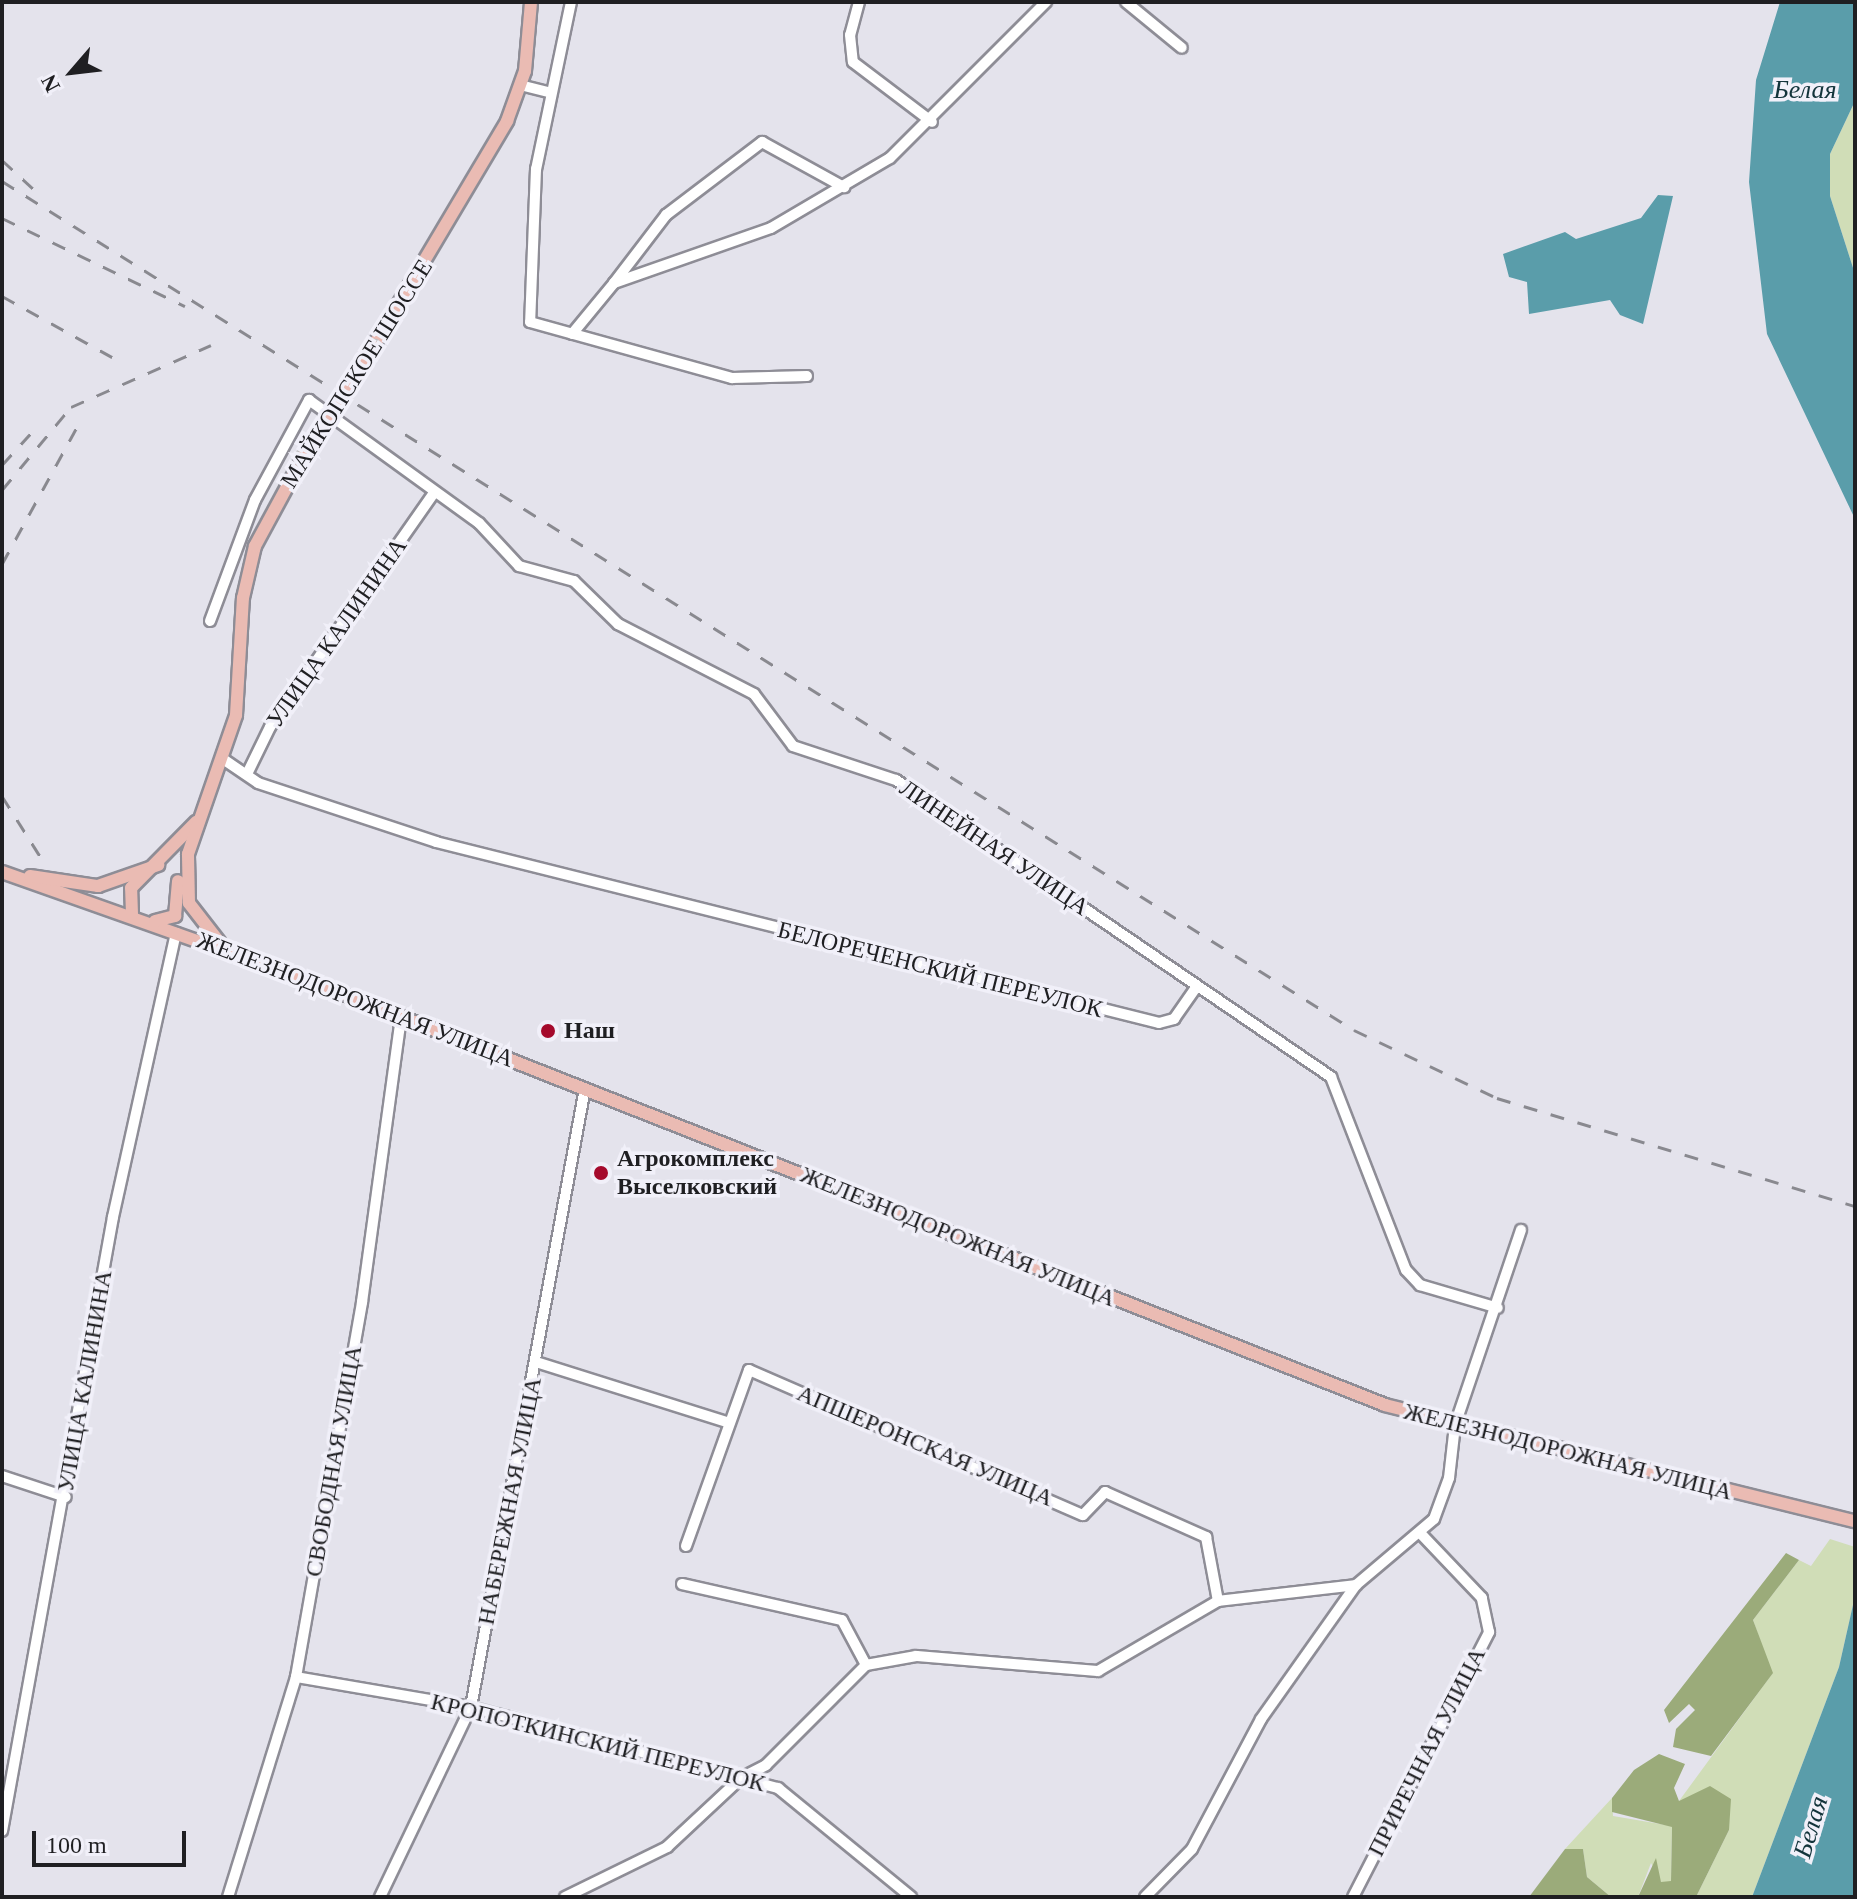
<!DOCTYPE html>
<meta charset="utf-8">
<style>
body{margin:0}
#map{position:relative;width:1857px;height:1899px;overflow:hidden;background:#e4e3ec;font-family:"Times New Roman",serif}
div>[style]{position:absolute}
.green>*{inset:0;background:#d0ddb7}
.forest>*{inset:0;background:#9bab7a}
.water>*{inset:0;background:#5a9daa}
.roads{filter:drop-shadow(2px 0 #8e8d96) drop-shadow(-2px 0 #8e8d96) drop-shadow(0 2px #8e8d96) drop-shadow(0 -2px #8e8d96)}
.minor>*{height:10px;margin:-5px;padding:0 5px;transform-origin:5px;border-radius:5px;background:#fff}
.major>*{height:12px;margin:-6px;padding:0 6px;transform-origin:6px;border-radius:6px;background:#eabbb3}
.rail>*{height:3px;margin-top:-1.5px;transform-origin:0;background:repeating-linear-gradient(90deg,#89898f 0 14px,transparent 0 28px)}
.bridges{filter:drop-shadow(2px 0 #c0c0c1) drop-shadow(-2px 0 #c0c0c1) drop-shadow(0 2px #c0c0c1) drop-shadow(0 -2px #c0c0c1)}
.major-bridge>*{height:12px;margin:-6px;padding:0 6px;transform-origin:6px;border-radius:6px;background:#eabbb3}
.dots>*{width:22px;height:22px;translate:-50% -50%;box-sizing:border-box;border:4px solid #f1f0f9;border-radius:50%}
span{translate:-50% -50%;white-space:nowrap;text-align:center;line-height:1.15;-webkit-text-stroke:7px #f1f0f9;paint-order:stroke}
.street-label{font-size:24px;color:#1f1f22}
.poi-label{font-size:24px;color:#1f1f22;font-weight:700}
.left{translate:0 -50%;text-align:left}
.water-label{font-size:26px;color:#13343b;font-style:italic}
.frame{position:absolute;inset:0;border:4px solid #1f1f22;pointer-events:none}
.north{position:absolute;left:32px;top:32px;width:80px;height:80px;-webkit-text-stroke:6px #f1f0f9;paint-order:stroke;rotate:242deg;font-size:22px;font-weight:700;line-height:32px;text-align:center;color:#1f1f22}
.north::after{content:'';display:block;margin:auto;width:28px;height:36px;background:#1f1f22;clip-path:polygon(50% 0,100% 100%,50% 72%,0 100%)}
.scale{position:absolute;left:32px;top:1831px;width:154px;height:36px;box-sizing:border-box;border:4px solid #1f1f22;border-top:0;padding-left:10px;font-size:24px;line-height:28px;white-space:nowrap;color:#1f1f22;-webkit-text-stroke:6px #f1f0f9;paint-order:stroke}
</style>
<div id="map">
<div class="green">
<i style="clip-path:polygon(1855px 101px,1855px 274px,1830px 196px,1830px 154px)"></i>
<i style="clip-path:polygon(1830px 1539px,1855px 1547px,1855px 1596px,1839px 1667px,1752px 1897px,1696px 1897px,1729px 1830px,1679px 1801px,1772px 1674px,1753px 1620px,1799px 1560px,1811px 1566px)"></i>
<i style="clip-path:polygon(1612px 1798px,1613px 1816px,1672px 1826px,1671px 1882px,1661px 1882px,1651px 1863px,1638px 1897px,1611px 1897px,1587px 1877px,1583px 1849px,1565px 1849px)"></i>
</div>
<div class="forest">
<i style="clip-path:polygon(1786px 1553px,1799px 1560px,1753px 1620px,1773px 1673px,1711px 1756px,1673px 1747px,1676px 1729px,1695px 1710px,1689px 1704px,1669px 1723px,1664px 1710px)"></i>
<i style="clip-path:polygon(1659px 1754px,1685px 1764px,1674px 1788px,1679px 1801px,1710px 1786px,1731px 1799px,1729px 1830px,1696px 1897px,1638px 1897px,1656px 1858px,1661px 1882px,1671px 1881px,1672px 1827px,1612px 1812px,1612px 1798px,1634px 1770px)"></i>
<i style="clip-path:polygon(1565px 1849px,1583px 1849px,1587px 1877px,1611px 1897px,1529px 1897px)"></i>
</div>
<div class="water">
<i style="clip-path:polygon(1780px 2px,1855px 2px,1855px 101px,1830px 154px,1830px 196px,1855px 274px,1855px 519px,1767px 334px,1749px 182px,1756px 80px)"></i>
<i style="clip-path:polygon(1658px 195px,1673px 196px,1643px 324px,1620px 315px,1610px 300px,1529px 314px,1527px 282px,1509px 277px,1503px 254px,1565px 232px,1576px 239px,1641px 218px)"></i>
<i style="clip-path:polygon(1855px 1596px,1855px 1897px,1752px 1897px,1839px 1667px)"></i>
</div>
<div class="roads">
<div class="minor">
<i style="left:571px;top:2px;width:171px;rotate:101.8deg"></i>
<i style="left:536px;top:169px;width:153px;rotate:92.2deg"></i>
<i style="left:530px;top:322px;width:210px;rotate:15.5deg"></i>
<i style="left:732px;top:378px;width:75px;rotate:-1.5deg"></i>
<i style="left:859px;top:2px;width:34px;rotate:105deg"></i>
<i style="left:850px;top:35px;width:27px;rotate:84deg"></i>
<i style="left:853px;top:62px;width:99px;rotate:37.2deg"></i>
<i style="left:1126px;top:2px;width:72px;rotate:39.4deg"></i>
<i style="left:520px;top:85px;width:32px;rotate:14deg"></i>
<i style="left:614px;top:283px;width:86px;rotate:-52.6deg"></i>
<i style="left:666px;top:215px;width:121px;rotate:-37.2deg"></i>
<i style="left:762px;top:142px;width:94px;rotate:28.8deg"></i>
<i style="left:572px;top:334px;width:66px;rotate:-50.5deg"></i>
<i style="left:614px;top:283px;width:166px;rotate:-19.3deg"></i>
<i style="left:771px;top:228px;width:138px;rotate:-30.5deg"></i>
<i style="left:890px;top:158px;width:221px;rotate:-45deg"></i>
<i style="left:210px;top:621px;width:129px;rotate:-69.6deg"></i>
<i style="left:255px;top:500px;width:114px;rotate:-61.6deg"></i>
<i style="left:309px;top:400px;width:210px;rotate:35.9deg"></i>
<i style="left:479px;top:523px;width:59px;rotate:47.1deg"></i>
<i style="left:519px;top:566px;width:57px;rotate:15.3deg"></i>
<i style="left:574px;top:581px;width:62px;rotate:44.3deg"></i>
<i style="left:618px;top:624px;width:153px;rotate:27.2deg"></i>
<i style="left:754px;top:694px;width:65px;rotate:53.1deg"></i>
<i style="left:793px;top:746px;width:108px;rotate:18.3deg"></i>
<i style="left:896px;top:780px;width:527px;rotate:34.32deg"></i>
<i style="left:1331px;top:1077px;width:207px;rotate:68.8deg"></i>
<i style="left:1406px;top:1270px;width:21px;rotate:47deg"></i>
<i style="left:1420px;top:1285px;width:81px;rotate:16.4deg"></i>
<i style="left:223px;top:759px;width:42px;rotate:34.4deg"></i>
<i style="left:258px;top:783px;width:188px;rotate:18.3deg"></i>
<i style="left:436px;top:842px;width:745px;rotate:14.05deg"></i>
<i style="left:1159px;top:1023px;width:16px;rotate:-15deg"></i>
<i style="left:1174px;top:1019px;width:37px;rotate:-55deg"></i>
<i style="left:247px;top:774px;width:52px;rotate:-63.9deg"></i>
<i style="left:270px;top:727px;width:284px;rotate:-55deg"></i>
<i style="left:536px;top:1362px;width:199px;rotate:17.5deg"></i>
<i style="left:2px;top:1476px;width:67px;rotate:18.2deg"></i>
<i style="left:686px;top:1546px;width:187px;rotate:-70.3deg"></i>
<i style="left:749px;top:1370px;width:364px;rotate:23.5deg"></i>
<i style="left:1083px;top:1515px;width:32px;rotate:-46deg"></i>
<i style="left:1105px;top:1492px;width:111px;rotate:24deg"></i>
<i style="left:1206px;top:1537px;width:65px;rotate:79.4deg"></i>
<i style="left:682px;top:1584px;width:164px;rotate:12.7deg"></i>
<i style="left:842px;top:1620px;width:51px;rotate:61.9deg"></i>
<i style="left:296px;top:1677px;width:178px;rotate:9.7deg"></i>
<i style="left:471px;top:1707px;width:318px;rotate:14.8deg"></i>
<i style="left:778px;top:1788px;width:172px;rotate:39.3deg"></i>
<i style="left:2px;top:1831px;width:624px;rotate:-79.75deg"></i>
<i style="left:113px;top:1217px;width:291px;rotate:-77.5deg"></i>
<i style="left:228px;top:1897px;width:230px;rotate:-72.8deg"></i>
<i style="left:296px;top:1677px;width:381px;rotate:-80deg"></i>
<i style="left:362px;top:1302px;width:289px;rotate:-82.2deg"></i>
<i style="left:380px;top:1897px;width:211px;rotate:-64.4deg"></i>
<i style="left:471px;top:1707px;width:629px;rotate:-79.56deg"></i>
<i style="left:565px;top:1897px;width:114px;rotate:-26.1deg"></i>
<i style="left:667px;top:1847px;width:101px;rotate:-43deg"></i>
<i style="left:741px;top:1778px;width:28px;rotate:-27deg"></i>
<i style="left:766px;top:1765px;width:141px;rotate:-45deg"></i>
<i style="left:866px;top:1665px;width:51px;rotate:-10.2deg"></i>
<i style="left:916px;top:1656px;width:183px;rotate:4.7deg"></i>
<i style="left:1098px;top:1671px;width:139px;rotate:-30.3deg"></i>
<i style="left:1218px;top:1601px;width:139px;rotate:-6.6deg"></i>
<i style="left:1145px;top:1897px;width:67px;rotate:-45.6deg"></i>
<i style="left:1192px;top:1849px;width:147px;rotate:-62deg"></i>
<i style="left:1261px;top:1719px;width:164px;rotate:-54.7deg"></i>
<i style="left:1356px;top:1585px;width:102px;rotate:-40.2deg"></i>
<i style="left:1434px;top:1519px;width:44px;rotate:-69.9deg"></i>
<i style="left:1449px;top:1478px;width:53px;rotate:-83.5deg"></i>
<i style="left:1455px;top:1425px;width:206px;rotate:-71.3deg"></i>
<i style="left:1353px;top:1897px;width:298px;rotate:-62.8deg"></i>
<i style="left:1489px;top:1632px;width:35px;rotate:-102deg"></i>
<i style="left:1482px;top:1598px;width:88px;rotate:-133.6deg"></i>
</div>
<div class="major">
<i style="left:373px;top:347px;width:263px;rotate:-59.3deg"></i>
<i style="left:507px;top:121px;width:53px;rotate:-70.2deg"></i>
<i style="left:525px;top:71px;width:69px;rotate:-85deg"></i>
<i style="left:2px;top:872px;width:330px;rotate:19.5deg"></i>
<i style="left:313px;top:982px;width:1152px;rotate:21.53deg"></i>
<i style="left:1385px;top:1405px;width:484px;rotate:13.9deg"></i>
<i style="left:30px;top:876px;width:69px;rotate:8.4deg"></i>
<i style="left:98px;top:886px;width:64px;rotate:-19.3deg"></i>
<i style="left:132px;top:914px;width:26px;rotate:-92deg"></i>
<i style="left:131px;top:888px;width:93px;rotate:-45.4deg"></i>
<i style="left:155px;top:921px;width:21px;rotate:-14deg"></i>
<i style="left:175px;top:916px;width:35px;rotate:-85deg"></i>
<i style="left:220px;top:943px;width:51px;rotate:-127.8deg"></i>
<i style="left:189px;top:903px;width:49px;rotate:-91.2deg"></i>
<i style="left:188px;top:854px;width:147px;rotate:-70.9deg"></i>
<i style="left:236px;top:715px;width:117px;rotate:-86.6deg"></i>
<i style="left:243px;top:598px;width:53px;rotate:-77deg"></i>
<i style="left:255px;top:546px;width:99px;rotate:-61.6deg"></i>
</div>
</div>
<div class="rail">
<i style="left:2px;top:160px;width:53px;rotate:42.7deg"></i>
<i style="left:2px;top:181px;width:1596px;rotate:32.13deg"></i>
<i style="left:1354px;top:1030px;width:158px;rotate:25.4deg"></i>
<i style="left:1497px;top:1098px;width:374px;rotate:16.8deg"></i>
<i style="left:2px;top:218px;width:203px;rotate:25.7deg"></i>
<i style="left:2px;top:296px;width:126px;rotate:29deg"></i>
<i style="left:2px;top:465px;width:43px;rotate:-47.8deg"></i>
<i style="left:2px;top:490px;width:108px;rotate:-50.3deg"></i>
<i style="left:71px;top:407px;width:153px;rotate:-23.9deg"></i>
<i style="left:2px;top:564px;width:164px;rotate:-61.3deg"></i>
<i style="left:2px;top:796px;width:80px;rotate:57.7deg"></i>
</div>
<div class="bridges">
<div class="major-bridge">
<i style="left:302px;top:459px;width:133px;rotate:-57.6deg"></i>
</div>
</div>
<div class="dots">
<i style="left:548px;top:1031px;background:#a50a2c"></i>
<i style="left:601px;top:1173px;background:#a50a2c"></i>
</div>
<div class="street-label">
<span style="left:357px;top:374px;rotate:-58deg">МАЙКОПСКОЕ ШОССЕ</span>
<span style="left:337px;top:633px;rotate:-55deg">УЛИЦА КАЛИНИНА</span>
<span style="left:994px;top:848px;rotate:34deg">ЛИНЕЙНАЯ УЛИЦА</span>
<span style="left:940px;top:970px;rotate:14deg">БЕЛОРЕЧЕНСКИЙ ПЕРЕУЛОК</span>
<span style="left:355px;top:1000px;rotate:21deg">ЖЕЛЕЗНОДОРОЖНАЯ УЛИЦА</span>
<span style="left:958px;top:1237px;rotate:22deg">ЖЕЛЕЗНОДОРОЖНАЯ УЛИЦА</span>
<span style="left:85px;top:1381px;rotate:-80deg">УЛИЦА КАЛИНИНА</span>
<span style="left:925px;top:1446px;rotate:23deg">АПШЕРОНСКАЯ УЛИЦА</span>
<span style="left:1568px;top:1452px;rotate:14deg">ЖЕЛЕЗНОДОРОЖНАЯ УЛИЦА</span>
<span style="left:334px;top:1461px;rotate:-80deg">СВОБОДНАЯ УЛИЦА</span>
<span style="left:510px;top:1501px;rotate:-79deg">НАБЕРЕЖНАЯ УЛИЦА</span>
<span style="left:598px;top:1743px;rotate:14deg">КРОПОТКИНСКИЙ ПЕРЕУЛОК</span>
<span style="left:1427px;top:1752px;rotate:-63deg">ПРИРЕЧНАЯ УЛИЦА</span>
</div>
<div class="poi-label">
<span class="left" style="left:564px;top:1031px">Наш</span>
<span class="left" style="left:617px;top:1173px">Агрокомплекс<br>Выселковский</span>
</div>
<div class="water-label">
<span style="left:1805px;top:90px">Белая</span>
<span style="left:1811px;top:1827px;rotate:-73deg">Белая</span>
</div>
<div class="frame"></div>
<div class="north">N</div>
<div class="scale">100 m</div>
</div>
